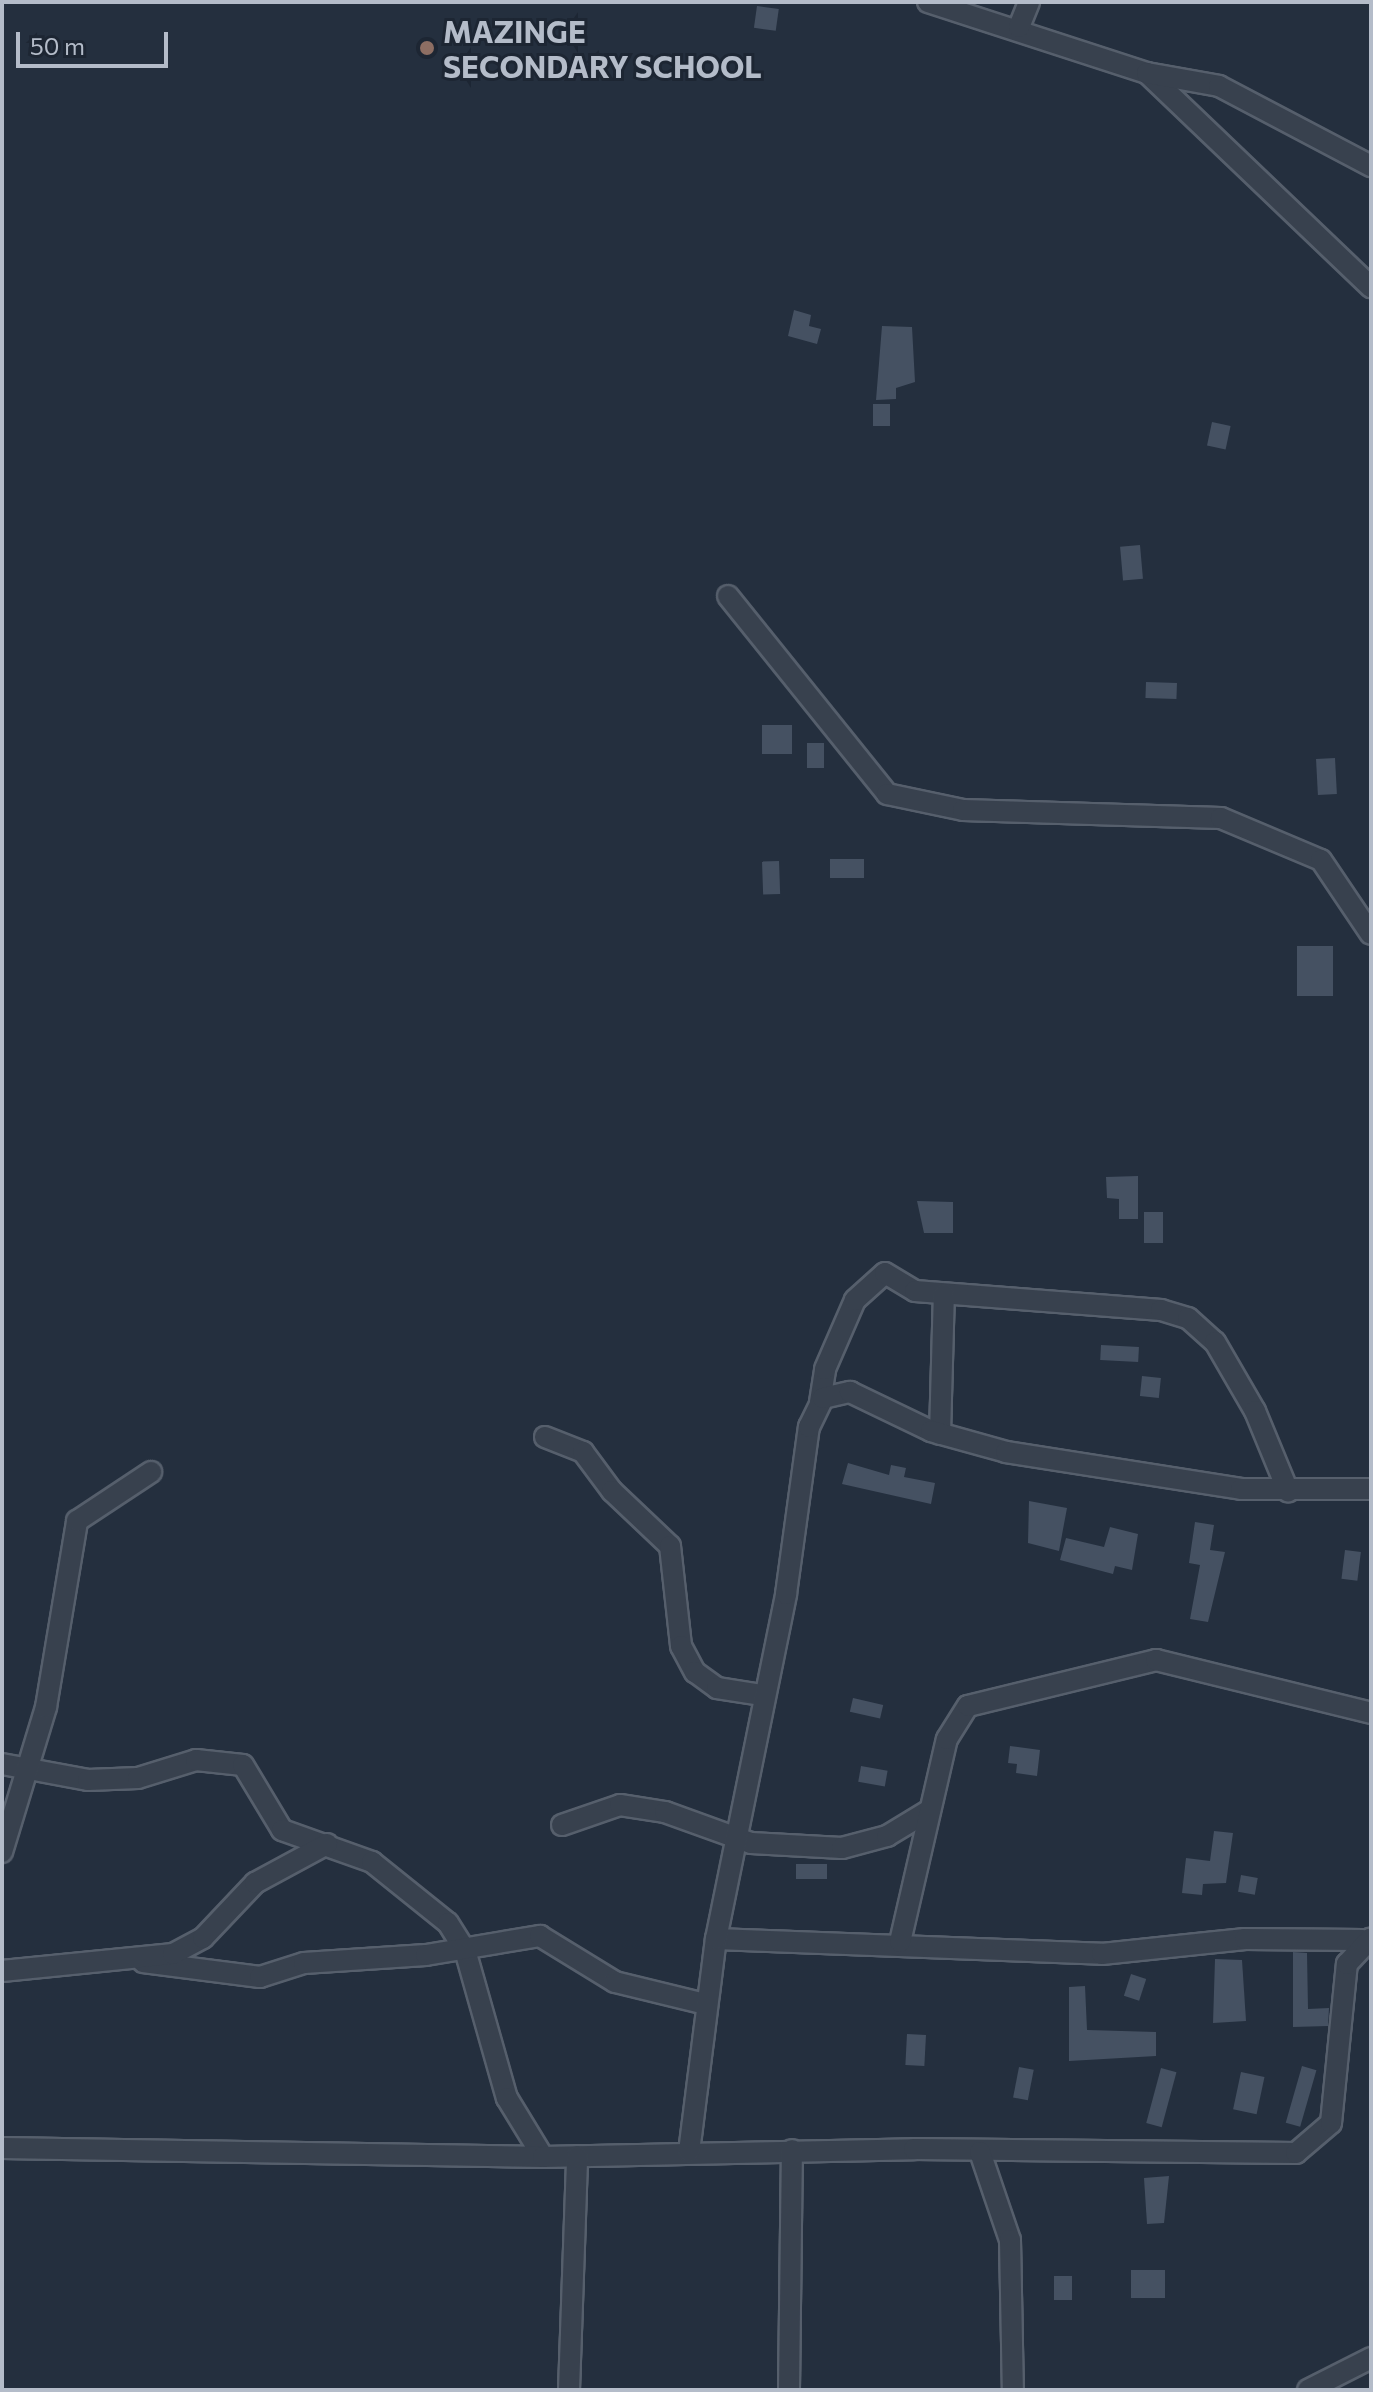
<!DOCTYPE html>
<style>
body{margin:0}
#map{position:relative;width:1373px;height:2392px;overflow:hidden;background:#242f3e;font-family:Commissioner,sans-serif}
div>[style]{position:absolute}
.building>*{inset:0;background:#455162;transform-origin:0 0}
.roads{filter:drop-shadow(2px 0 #565f6c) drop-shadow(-2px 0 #565f6c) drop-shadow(0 2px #565f6c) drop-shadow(0 -2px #565f6c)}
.street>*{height:20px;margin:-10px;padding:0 10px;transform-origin:10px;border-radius:10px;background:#38414e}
.dots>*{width:22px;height:22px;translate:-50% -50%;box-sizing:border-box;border:4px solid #1d2633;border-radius:50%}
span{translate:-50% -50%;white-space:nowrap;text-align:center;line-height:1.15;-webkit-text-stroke:6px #1d2633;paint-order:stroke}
.poi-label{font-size:30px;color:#b4bcc9;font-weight:700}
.left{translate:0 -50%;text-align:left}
.frame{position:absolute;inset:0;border:4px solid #b4bcc9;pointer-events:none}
.scale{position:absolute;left:16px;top:32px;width:152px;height:36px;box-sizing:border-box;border:4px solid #b4bcc9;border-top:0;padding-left:10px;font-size:24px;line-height:28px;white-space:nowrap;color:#b4bcc9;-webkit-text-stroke:6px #1d2633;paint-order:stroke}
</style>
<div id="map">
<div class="building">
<i style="left:757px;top:6px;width:22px;height:22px;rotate:8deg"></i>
<i style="clip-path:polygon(794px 310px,811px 315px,809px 326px,821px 329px,817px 344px,788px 336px)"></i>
<i style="clip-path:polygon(882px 326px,912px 327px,915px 382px,896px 388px,896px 399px,876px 400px)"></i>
<i style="left:873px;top:404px;width:17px;height:22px"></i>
<i style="left:1212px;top:422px;width:19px;height:24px;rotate:12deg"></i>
<i style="left:1140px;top:545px;width:34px;height:20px;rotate:85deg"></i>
<i style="left:1146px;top:682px;width:31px;height:16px;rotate:2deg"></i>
<i style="left:762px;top:725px;width:30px;height:29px"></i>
<i style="left:807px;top:743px;width:17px;height:25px"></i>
<i style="left:1335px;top:758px;width:36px;height:19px;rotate:87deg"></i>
<i style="left:864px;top:859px;width:19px;height:34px;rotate:90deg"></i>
<i style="left:779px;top:861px;width:33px;height:17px;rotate:88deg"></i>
<i style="left:1297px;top:946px;width:36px;height:50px"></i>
<i style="clip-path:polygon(1138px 1176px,1138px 1219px,1119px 1219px,1119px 1199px,1107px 1198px,1106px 1177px)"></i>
<i style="clip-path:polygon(917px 1201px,953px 1202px,953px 1233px,924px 1233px)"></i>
<i style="left:1144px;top:1212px;width:19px;height:31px"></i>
<i style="left:1101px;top:1345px;width:38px;height:15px;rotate:3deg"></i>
<i style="left:1142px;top:1376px;width:19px;height:20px;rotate:6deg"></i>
<i style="clip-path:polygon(848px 1463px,889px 1475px,891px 1465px,906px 1468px,904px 1477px,935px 1483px,931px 1504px,842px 1484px)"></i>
<i style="clip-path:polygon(1029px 1501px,1067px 1508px,1059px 1551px,1028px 1543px)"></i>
<i style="clip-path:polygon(1195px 1522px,1214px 1525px,1210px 1550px,1225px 1552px,1208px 1622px,1190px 1619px,1200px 1565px,1189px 1563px)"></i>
<i style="clip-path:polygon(1110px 1527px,1138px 1534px,1132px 1570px,1115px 1566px,1113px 1574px,1060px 1560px,1066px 1538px,1104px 1547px)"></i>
<i style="left:1345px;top:1550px;width:16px;height:29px;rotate:7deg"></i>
<i style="left:853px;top:1698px;width:31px;height:14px;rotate:13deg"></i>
<i style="clip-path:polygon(1010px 1746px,1040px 1750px,1037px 1776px,1016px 1773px,1017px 1764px,1008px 1763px)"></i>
<i style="left:861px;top:1766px;width:27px;height:16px;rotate:10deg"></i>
<i style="clip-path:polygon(1214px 1831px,1233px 1833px,1226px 1883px,1203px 1884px,1202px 1895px,1182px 1893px,1186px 1858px,1210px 1861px)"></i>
<i style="left:796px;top:1864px;width:31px;height:15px"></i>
<i style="left:1241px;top:1875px;width:17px;height:17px;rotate:10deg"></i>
<i style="clip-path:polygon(1293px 1952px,1307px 1953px,1308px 2009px,1329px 2008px,1328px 2026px,1293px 2027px)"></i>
<i style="clip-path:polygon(1215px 1959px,1242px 1960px,1246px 2021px,1213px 2023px)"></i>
<i style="left:1131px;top:1974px;width:16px;height:23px;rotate:18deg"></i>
<i style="clip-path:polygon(1085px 1986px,1087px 2030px,1156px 2032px,1156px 2056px,1069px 2061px,1069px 1987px)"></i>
<i style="left:907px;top:2034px;width:19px;height:31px;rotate:3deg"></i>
<i style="left:1302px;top:2066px;width:15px;height:59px;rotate:16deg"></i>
<i style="left:1019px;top:2067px;width:15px;height:31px;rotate:11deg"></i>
<i style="left:1161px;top:2068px;width:16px;height:57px;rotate:15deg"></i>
<i style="left:1241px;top:2072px;width:24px;height:38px;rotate:12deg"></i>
<i style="clip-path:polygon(1169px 2176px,1164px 2223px,1147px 2224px,1144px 2178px)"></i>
<i style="left:1131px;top:2270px;width:34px;height:28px"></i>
<i style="left:1054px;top:2276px;width:18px;height:24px"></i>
</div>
<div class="roads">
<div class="street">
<i style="left:928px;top:2px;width:230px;rotate:18deg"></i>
<i style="left:1147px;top:73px;width:310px;rotate:43.7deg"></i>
<i style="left:1019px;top:27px;width:27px;rotate:-68deg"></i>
<i style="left:1147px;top:73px;width:73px;rotate:10.2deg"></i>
<i style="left:1219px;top:86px;width:172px;rotate:27.8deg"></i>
<i style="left:728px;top:596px;width:254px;rotate:51.2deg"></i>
<i style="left:887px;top:794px;width:78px;rotate:11.9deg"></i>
<i style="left:963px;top:810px;width:258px;rotate:1.8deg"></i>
<i style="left:1221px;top:818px;width:108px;rotate:22.8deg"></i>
<i style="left:1321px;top:860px;width:89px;rotate:56deg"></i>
<i style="left:820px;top:1402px;width:33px;rotate:-81deg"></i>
<i style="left:825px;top:1369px;width:75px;rotate:-66.5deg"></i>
<i style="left:855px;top:1300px;width:40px;rotate:-42deg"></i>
<i style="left:885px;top:1273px;width:35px;rotate:31deg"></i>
<i style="left:915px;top:1291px;width:247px;rotate:4.4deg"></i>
<i style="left:1161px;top:1310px;width:28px;rotate:17deg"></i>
<i style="left:1188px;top:1318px;width:36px;rotate:42deg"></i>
<i style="left:1215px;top:1342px;width:80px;rotate:59.9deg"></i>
<i style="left:1255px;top:1411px;width:87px;rotate:67.6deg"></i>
<i style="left:940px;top:1434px;width:140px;rotate:-88.4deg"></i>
<i style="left:545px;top:1437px;width:41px;rotate:21.5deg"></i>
<i style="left:583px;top:1452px;width:49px;rotate:53.4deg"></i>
<i style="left:612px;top:1491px;width:80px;rotate:43.5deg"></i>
<i style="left:670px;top:1546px;width:101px;rotate:83.7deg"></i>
<i style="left:681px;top:1646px;width:30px;rotate:62deg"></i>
<i style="left:695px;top:1672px;width:27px;rotate:36deg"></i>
<i style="left:717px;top:1688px;width:46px;rotate:8.8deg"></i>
<i style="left:2px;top:1764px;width:87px;rotate:10.5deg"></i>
<i style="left:88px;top:1780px;width:50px;rotate:-2.3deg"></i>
<i style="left:138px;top:1778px;width:61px;rotate:-17.2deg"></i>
<i style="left:196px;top:1760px;width:47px;rotate:6.1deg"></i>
<i style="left:243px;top:1765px;width:76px;rotate:59deg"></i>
<i style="left:282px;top:1830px;width:96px;rotate:19.6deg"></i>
<i style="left:372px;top:1862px;width:97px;rotate:38.8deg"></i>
<i style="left:448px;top:1923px;width:32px;rotate:58deg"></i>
<i style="left:465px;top:1950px;width:154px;rotate:74.2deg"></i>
<i style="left:507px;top:2098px;width:69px;rotate:58.6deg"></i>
<i style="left:562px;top:1825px;width:61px;rotate:-19deg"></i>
<i style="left:620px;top:1805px;width:46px;rotate:8.8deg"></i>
<i style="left:665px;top:1812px;width:91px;rotate:19.8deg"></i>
<i style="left:751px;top:1843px;width:91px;rotate:3.1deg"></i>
<i style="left:842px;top:1848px;width:47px;rotate:-14.9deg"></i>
<i style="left:887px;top:1836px;width:50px;rotate:-31.2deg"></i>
<i style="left:2px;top:1852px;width:152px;rotate:-73.1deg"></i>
<i style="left:46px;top:1707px;width:189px;rotate:-80.5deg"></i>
<i style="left:77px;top:1521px;width:89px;rotate:-33.5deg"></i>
<i style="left:716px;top:1939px;width:386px;rotate:2.2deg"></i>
<i style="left:1102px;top:1954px;width:144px;rotate:-6deg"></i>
<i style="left:1245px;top:1939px;width:118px;rotate:0.5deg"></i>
<i style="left:900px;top:1942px;width:208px;rotate:-77deg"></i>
<i style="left:947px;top:1739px;width:39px;rotate:-58deg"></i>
<i style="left:968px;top:1706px;width:194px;rotate:-13.7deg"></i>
<i style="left:1156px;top:1660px;width:221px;rotate:13.8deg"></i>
<i style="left:143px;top:1962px;width:118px;rotate:7.3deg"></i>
<i style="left:260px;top:1977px;width:46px;rotate:-17.7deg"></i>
<i style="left:304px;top:1963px;width:122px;rotate:-3.8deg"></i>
<i style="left:426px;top:1955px;width:116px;rotate:-9.5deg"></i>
<i style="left:540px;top:1936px;width:88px;rotate:31.5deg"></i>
<i style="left:615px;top:1982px;width:93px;rotate:13.7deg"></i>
<i style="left:2px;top:1971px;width:172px;rotate:-5.7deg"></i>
<i style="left:173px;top:1954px;width:34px;rotate:-28deg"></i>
<i style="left:203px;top:1938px;width:76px;rotate:-46.6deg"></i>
<i style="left:255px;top:1883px;width:82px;rotate:-28.4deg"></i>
<i style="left:2px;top:2148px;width:541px;rotate:0.95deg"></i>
<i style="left:543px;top:2157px;width:371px;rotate:-1.2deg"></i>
<i style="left:914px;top:2149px;width:382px;rotate:0.6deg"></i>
<i style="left:1296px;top:2153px;width:46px;rotate:-40.6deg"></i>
<i style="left:1331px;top:2123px;width:160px;rotate:-84.3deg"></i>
<i style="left:1347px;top:1964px;width:35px;rotate:-47deg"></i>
<i style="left:689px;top:2152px;width:215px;rotate:-82.8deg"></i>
<i style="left:716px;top:1939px;width:352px;rotate:-78.5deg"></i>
<i style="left:786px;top:1594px;width:169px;rotate:-82.2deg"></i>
<i style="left:809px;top:1427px;width:32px;rotate:-64deg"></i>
<i style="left:823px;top:1398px;width:28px;rotate:-13deg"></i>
<i style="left:850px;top:1392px;width:90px;rotate:25.7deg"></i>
<i style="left:931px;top:1431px;width:78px;rotate:15.6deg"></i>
<i style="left:1006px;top:1452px;width:238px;rotate:8.9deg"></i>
<i style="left:1241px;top:1489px;width:130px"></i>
<i style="left:980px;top:2152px;width:93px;rotate:71.2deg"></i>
<i style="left:1010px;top:2240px;width:150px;rotate:88.9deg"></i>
<i style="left:569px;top:2390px;width:234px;rotate:-88deg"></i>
<i style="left:789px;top:2390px;width:240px;rotate:-89.3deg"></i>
<i style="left:1308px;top:2390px;width:71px;rotate:-26.9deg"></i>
</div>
</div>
<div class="dots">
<i style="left:427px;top:48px;background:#8d6e63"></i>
</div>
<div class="poi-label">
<span class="left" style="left:443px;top:48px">MAZINGE<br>SECONDARY SCHOOL</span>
</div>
<div class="frame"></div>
<div class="scale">50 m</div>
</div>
